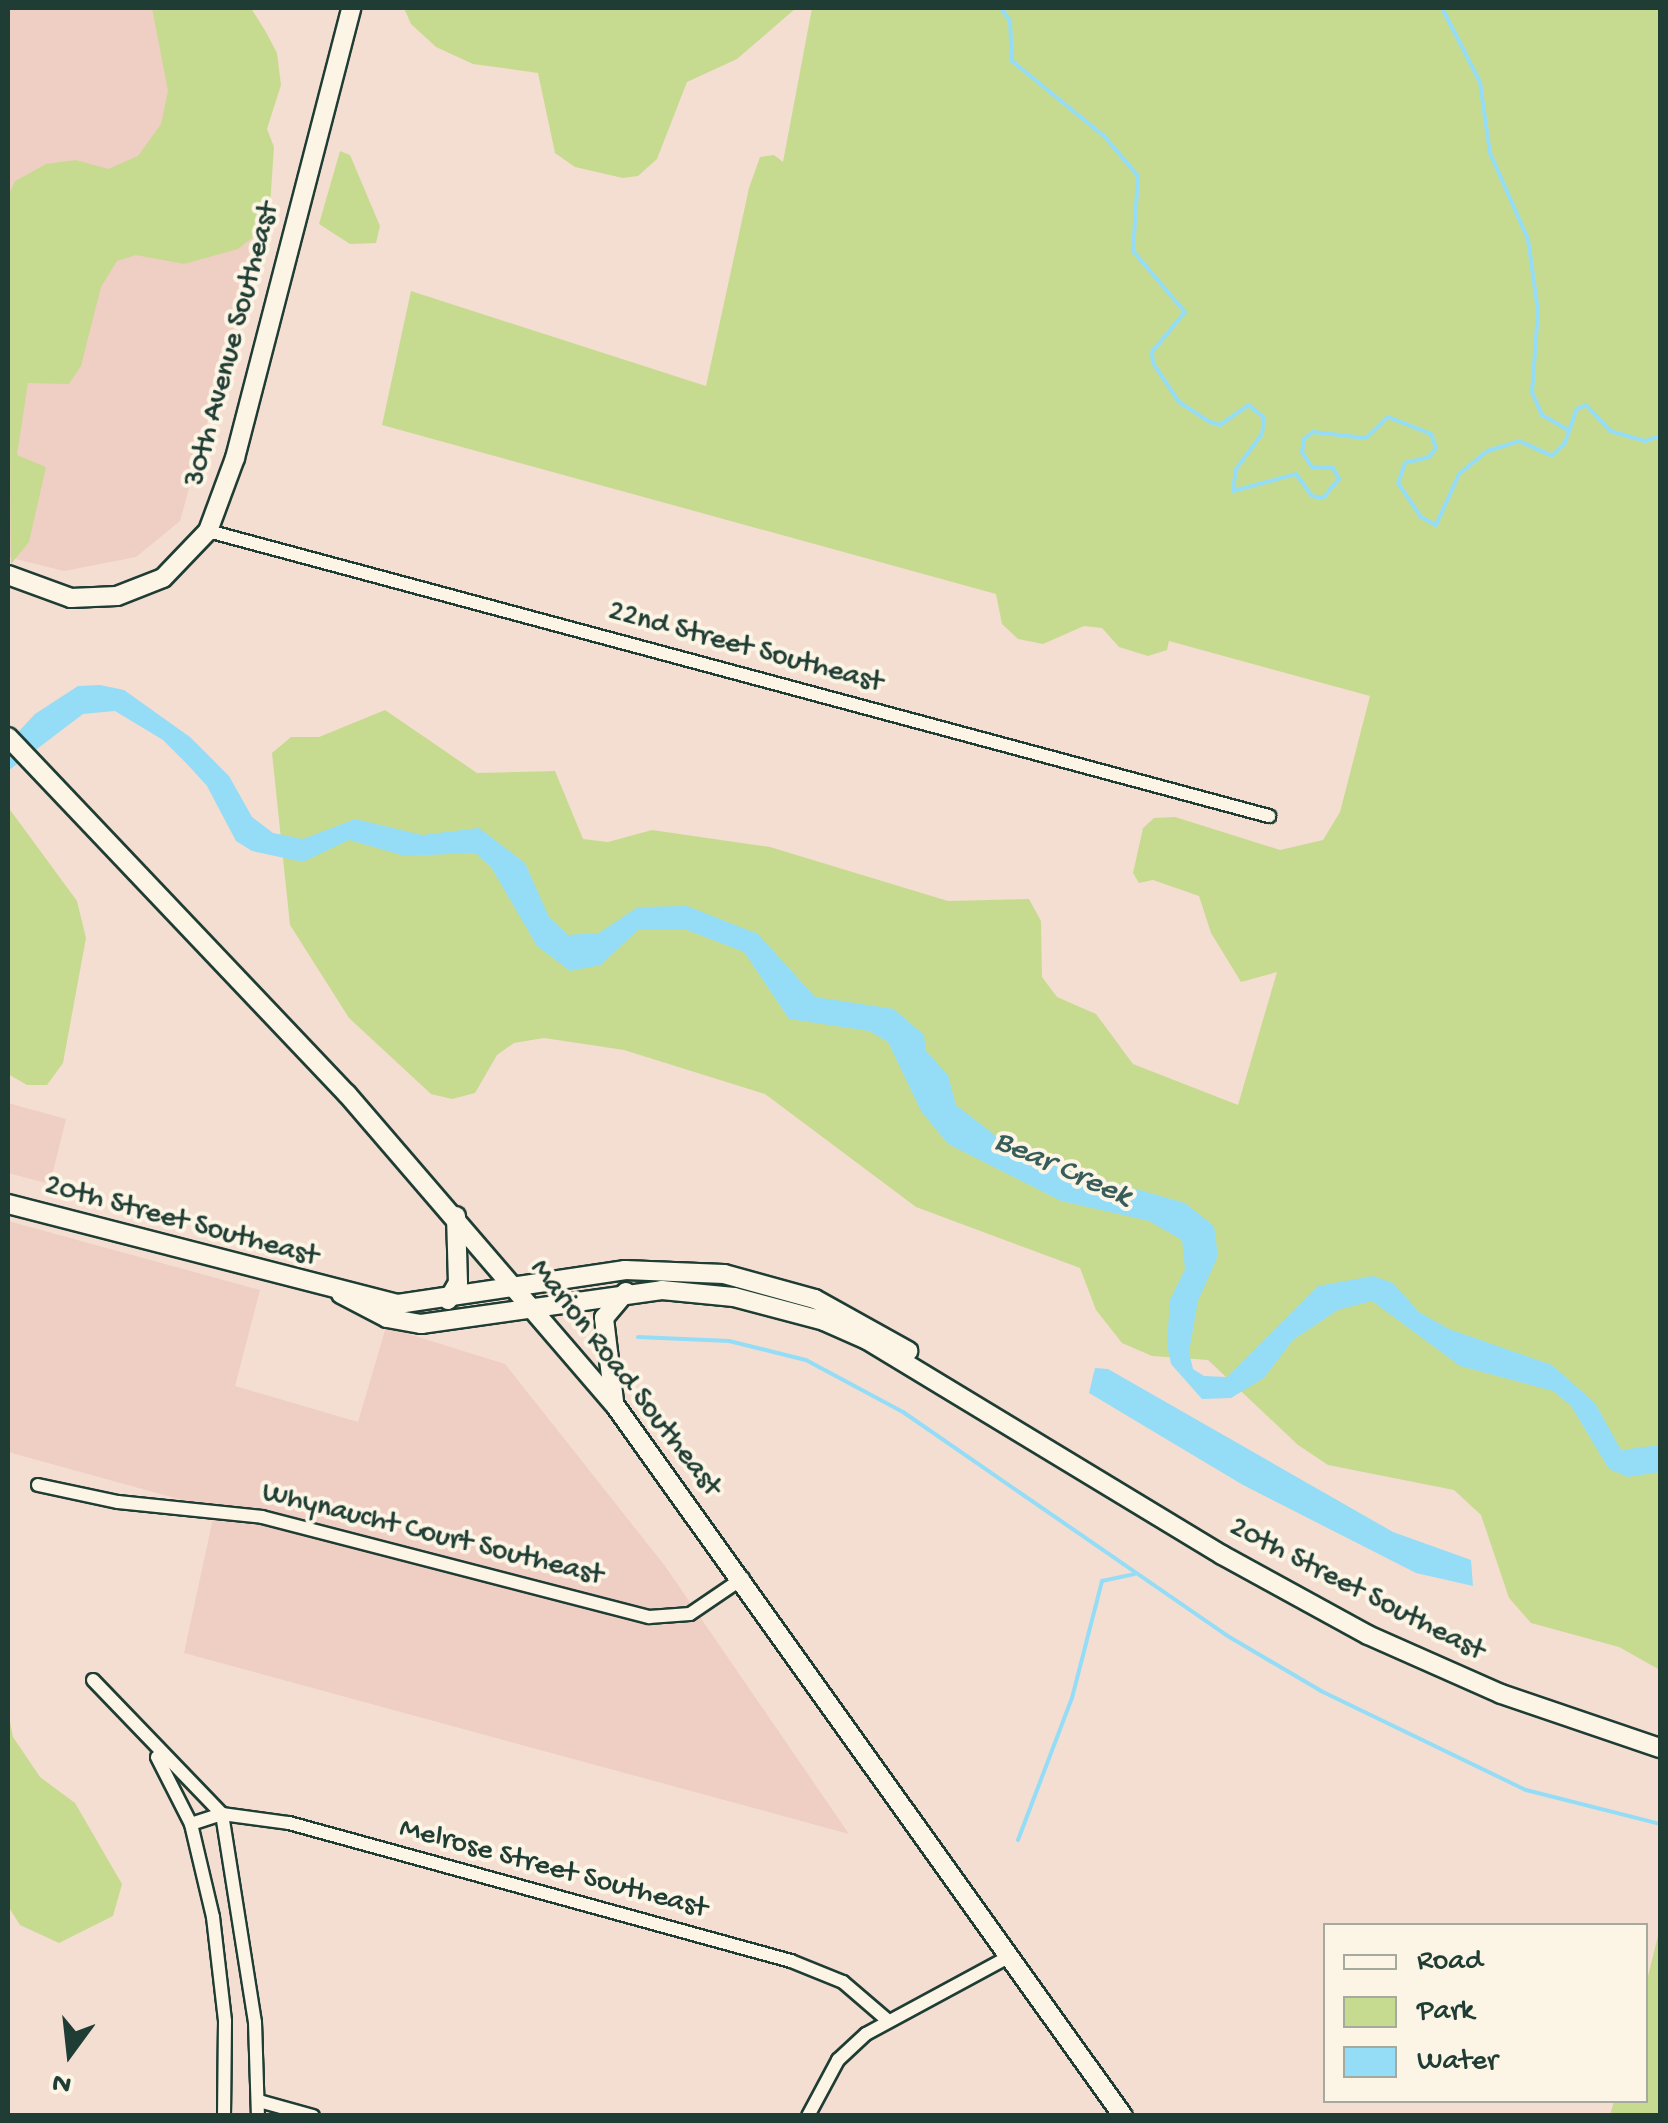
<!DOCTYPE html>
<style>
body{margin:0}
#map{position:relative;width:1668px;height:2123px;overflow:hidden;background:#f4ded1;font-family:"Gochi Hand",sans-serif}
div>[style]{position:absolute}
.built>*{inset:0;background:#efcec3}
.green>*{inset:0;background:#c7db90}
.water>*{inset:0;background:#95ddf7}
.stream>*{height:4px;margin:-2px;padding:0 2px;transform-origin:2px;border-radius:2px;background:#95ddf7}
.roads{filter:drop-shadow(2px 0 #1f3d34) drop-shadow(-2px 0 #1f3d34) drop-shadow(0 2px #1f3d34) drop-shadow(0 -2px #1f3d34)}
.street>*{height:12px;margin:-6px;padding:0 6px;transform-origin:6px;border-radius:6px;background:#fcf5e5}
.secondary>*{height:18px;margin:-9px;padding:0 9px;transform-origin:9px;border-radius:9px;background:#fcf5e5}
span{translate:-50% -50%;white-space:nowrap;text-align:center;line-height:1.15;-webkit-text-stroke:8px #fcf5e5;paint-order:stroke}
.street-label{font-size:30px;color:#1f3d34}
.water-label{font-size:32px;color:#375d5b;font-style:italic}
.frame{position:absolute;inset:0;border:10px solid #1f3d34;pointer-events:none}
.legend{position:absolute;left:1323px;top:1923px;width:325px;height:180px;box-sizing:border-box;background:#fcf5e5;border:2px solid #a4ab9e;margin:0;padding:12px 18px;list-style:none;font-size:30px;color:#1f3d34}
.legend li{display:flex;align-items:center;gap:20px;height:50px}
.legend b{width:50px;border:2px solid #a4ab9e}
.north{position:absolute;left:20px;top:2003px;width:100px;height:100px;-webkit-text-stroke:8px #fcf5e5;paint-order:stroke;rotate:195deg;font-size:28px;font-weight:700;line-height:40px;text-align:center;color:#1f3d34}
.north::after{content:'';display:block;margin:auto;width:35px;height:45px;background:#1f3d34;clip-path:polygon(50% 0,100% 100%,50% 72%,0 100%)}
</style>
<div id="map">
<div class="built">
<i style="clip-path:polygon(8px 8px,180px 8px,182px 71px,154px 161px,8px 266px)"></i>
<i style="clip-path:polygon(91px 206px,266px 212px,180px 521px,136px 557px,64px 571px,8px 557px,12px 389px)"></i>
<i style="clip-path:polygon(8px 1103px,66px 1119px,50px 1184px,8px 1173px)"></i>
<i style="clip-path:polygon(8px 1221px,260px 1290px,235px 1386px,358px 1422px,386px 1327px,505px 1364px,665px 1566px,849px 1834px,184px 1653px,215px 1509px,8px 1452px)"></i>
</div>
<div class="green">
<i style="clip-path:polygon(152px 8px,251px 8px,266px 32px,277px 53px,281px 85px,267px 129px,274px 147px,270px 206px,257px 234px,238px 249px,184px 264px,136px 255px,117px 261px,101px 287px,81px 366px,69px 384px,28px 383px,17px 455px,46px 467px,29px 542px,11px 564px,8px 196px,15px 181px,46px 164px,76px 160px,108px 169px,138px 156px,161px 124px,168px 91px)"></i>
<i style="clip-path:polygon(404px 8px,796px 8px,737px 59px,687px 82px,657px 159px,638px 176px,623px 178px,575px 167px,555px 153px,538px 73px,473px 64px,436px 47px,411px 24px)"></i>
<i style="clip-path:polygon(812px 8px,1660px 8px,1660px 1670px,1619px 1647px,1531px 1623px,1509px 1598px,1481px 1515px,1454px 1490px,1328px 1465px,1298px 1445px,1208px 1360px,1152px 1356px,1122px 1343px,1096px 1310px,1080px 1268px,916px 1207px,765px 1094px,624px 1050px,544px 1038px,514px 1043px,497px 1055px,475px 1093px,452px 1099px,431px 1094px,349px 1018px,290px 925px,272px 753px,291px 737px,319px 737px,385px 710px,477px 773px,555px 771px,583px 839px,608px 842px,652px 830px,770px 847px,948px 901px,1029px 899px,1041px 921px,1042px 977px,1057px 997px,1096px 1014px,1133px 1064px,1238px 1105px,1277px 972px,1241px 982px,1211px 933px,1199px 896px,1153px 880px,1139px 883px,1133px 873px,1143px 828px,1154px 818px,1175px 817px,1280px 850px,1323px 840px,1340px 812px,1370px 696px,1169px 641px,1167px 650px,1148px 656px,1119px 647px,1102px 628px,1084px 626px,1043px 644px,1018px 639px,1002px 624px,996px 594px,382px 425px,411px 291px,706px 386px,749px 188px,760px 157px,774px 155px,783px 162px)"></i>
<i style="clip-path:polygon(340px 151px,350px 155px,380px 226px,376px 243px,350px 244px,319px 224px)"></i>
<i style="clip-path:polygon(8px 807px,77px 901px,86px 938px,63px 1063px,47px 1085px,27px 1085px,8px 1074px)"></i>
<i style="clip-path:polygon(8px 1712px,13px 1737px,40px 1777px,75px 1803px,122px 1884px,113px 1916px,59px 1943px,20px 1925px,8px 1906px)"></i>
<i style="clip-path:polygon(1660px 1928px,1660px 2115px,1610px 2115px,1614px 2101px,1646px 2100px,1646px 1984px)"></i>
</div>
<div class="water">
<i style="clip-path:polygon(100px 685px,124px 690px,190px 737px,229px 776px,252px 817px,273px 833px,303px 839px,355px 819px,422px 835px,479px 828px,525px 863px,549px 917px,568px 935px,599px 933px,638px 907px,687px 906px,758px 934px,815px 997px,894px 1009px,924px 1035px,926px 1051px,948px 1075px,956px 1105px,996px 1136px,1062px 1168px,1185px 1203px,1214px 1226px,1218px 1256px,1198px 1301px,1189px 1352px,1193px 1369px,1204px 1376px,1227px 1377px,1318px 1286px,1373px 1276px,1393px 1283px,1419px 1312px,1449px 1329px,1552px 1365px,1595px 1403px,1621px 1450px,1660px 1445px,1660px 1472px,1628px 1477px,1609px 1469px,1571px 1406px,1553px 1391px,1460px 1366px,1372px 1301px,1338px 1310px,1293px 1340px,1264px 1378px,1231px 1398px,1202px 1399px,1171px 1364px,1167px 1345px,1170px 1300px,1185px 1269px,1182px 1240px,1149px 1221px,1061px 1201px,948px 1144px,921px 1111px,888px 1042px,869px 1031px,789px 1019px,744px 952px,684px 929px,638px 930px,601px 965px,570px 971px,537px 946px,491px 867px,475px 853px,405px 856px,349px 840px,303px 862px,252px 851px,236px 841px,207px 786px,188px 765px,163px 740px,115px 711px,83px 714px,8px 771px,8px 743px,35px 714px,78px 686px)"></i>
<i style="clip-path:polygon(1095px 1368px,1108px 1369px,1393px 1532px,1471px 1560px,1473px 1586px,1416px 1573px,1243px 1485px,1089px 1393px)"></i>
</div>
<div class="stream">
<i style="left:1001px;top:8px;width:16px;rotate:55deg"></i>
<i style="left:1010px;top:21px;width:40px;rotate:87.1deg"></i>
<i style="left:1012px;top:61px;width:119px;rotate:39.2deg"></i>
<i style="left:1104px;top:136px;width:52px;rotate:49.6deg"></i>
<i style="left:1138px;top:176px;width:75px;rotate:93.8deg"></i>
<i style="left:1133px;top:251px;width:80px;rotate:49.6deg"></i>
<i style="left:1185px;top:312px;width:52px;rotate:129.5deg"></i>
<i style="left:1152px;top:352px;width:11px;rotate:85deg"></i>
<i style="left:1153px;top:363px;width:47px;rotate:56.3deg"></i>
<i style="left:1179px;top:402px;width:37px;rotate:33deg"></i>
<i style="left:1210px;top:422px;width:10px;rotate:17deg"></i>
<i style="left:1220px;top:425px;width:35px;rotate:-35deg"></i>
<i style="left:1249px;top:405px;width:20px;rotate:41deg"></i>
<i style="left:1264px;top:418px;width:16px;rotate:97deg"></i>
<i style="left:1262px;top:434px;width:44px;rotate:126.6deg"></i>
<i style="left:1236px;top:469px;width:22px;rotate:98deg"></i>
<i style="left:1233px;top:491px;width:65px;rotate:-15.1deg"></i>
<i style="left:1296px;top:474px;width:27px;rotate:54deg"></i>
<i style="left:1312px;top:496px;width:11px;rotate:10deg"></i>
<i style="left:1323px;top:498px;width:25px;rotate:-50deg"></i>
<i style="left:1339px;top:479px;width:13px;rotate:-119deg"></i>
<i style="left:1333px;top:468px;width:21px;rotate:-177deg"></i>
<i style="left:1312px;top:467px;width:18px;rotate:-124deg"></i>
<i style="left:1302px;top:452px;width:13px;rotate:-81deg"></i>
<i style="left:1304px;top:439px;width:11px;rotate:-38deg"></i>
<i style="left:1313px;top:432px;width:53px;rotate:6.5deg"></i>
<i style="left:1366px;top:438px;width:30px;rotate:-44deg"></i>
<i style="left:1388px;top:417px;width:46px;rotate:21.6deg"></i>
<i style="left:1431px;top:434px;width:15px;rotate:70deg"></i>
<i style="left:1436px;top:448px;width:11px;rotate:128deg"></i>
<i style="left:1429px;top:457px;width:25px;rotate:166deg"></i>
<i style="left:1405px;top:463px;width:21px;rotate:109deg"></i>
<i style="left:1398px;top:483px;width:41px;rotate:55.9deg"></i>
<i style="left:1421px;top:517px;width:17px;rotate:28deg"></i>
<i style="left:1436px;top:525px;width:56px;rotate:-65.7deg"></i>
<i style="left:1459px;top:474px;width:36px;rotate:-39deg"></i>
<i style="left:1487px;top:451px;width:34px;rotate:-17deg"></i>
<i style="left:1519px;top:441px;width:36px;rotate:24deg"></i>
<i style="left:1552px;top:456px;width:18px;rotate:-45deg"></i>
<i style="left:1565px;top:443px;width:36px;rotate:-71deg"></i>
<i style="left:1577px;top:409px;width:10px;rotate:-24deg"></i>
<i style="left:1586px;top:405px;width:35px;rotate:47deg"></i>
<i style="left:1610px;top:431px;width:36px;rotate:16deg"></i>
<i style="left:1645px;top:441px;width:16px;rotate:-18deg"></i>
<i style="left:1442px;top:8px;width:83px;rotate:62.8deg"></i>
<i style="left:1480px;top:82px;width:72px;rotate:82deg"></i>
<i style="left:1490px;top:153px;width:94px;rotate:66.2deg"></i>
<i style="left:1528px;top:239px;width:73px;rotate:82.1deg"></i>
<i style="left:1538px;top:311px;width:81px;rotate:94.2deg"></i>
<i style="left:1532px;top:392px;width:25px;rotate:67deg"></i>
<i style="left:1542px;top:415px;width:30px;rotate:30deg"></i>
<i style="left:638px;top:1337px;width:91px;rotate:2.5deg"></i>
<i style="left:729px;top:1341px;width:79px;rotate:13.9deg"></i>
<i style="left:806px;top:1360px;width:110px;rotate:28.2deg"></i>
<i style="left:903px;top:1412px;width:393px;rotate:34.6deg"></i>
<i style="left:1226px;top:1635px;width:110px;rotate:30.5deg"></i>
<i style="left:1321px;top:1691px;width:228px;rotate:25.8deg"></i>
<i style="left:1526px;top:1790px;width:138px;rotate:14.2deg"></i>
<i style="left:1018px;top:1840px;width:152px;rotate:-69.2deg"></i>
<i style="left:1072px;top:1698px;width:121px;rotate:-75.6deg"></i>
<i style="left:1102px;top:1581px;width:33px;rotate:-12deg"></i>
</div>
<div class="roads">
<div class="street">
<i style="left:208px;top:531px;width:1099px;rotate:15.04deg"></i>
<i style="left:38px;top:1485px;width:82px;rotate:12deg"></i>
<i style="left:118px;top:1502px;width:145px;rotate:5.9deg"></i>
<i style="left:262px;top:1517px;width:400px;rotate:14.5deg"></i>
<i style="left:649px;top:1617px;width:41px;rotate:-4.2deg"></i>
<i style="left:690px;top:1614px;width:64px;rotate:-34.2deg"></i>
<i style="left:93px;top:1680px;width:186px;rotate:46.1deg"></i>
<i style="left:222px;top:1814px;width:211px;rotate:81deg"></i>
<i style="left:255px;top:2022px;width:94px;rotate:88.2deg"></i>
<i style="left:157px;top:1757px;width:75px;rotate:63.1deg"></i>
<i style="left:191px;top:1824px;width:96px;rotate:76.7deg"></i>
<i style="left:213px;top:1917px;width:105px;rotate:83.4deg"></i>
<i style="left:225px;top:2021px;width:95px;rotate:90.6deg"></i>
<i style="left:191px;top:1824px;width:33px;rotate:-18deg"></i>
<i style="left:222px;top:1814px;width:68px;rotate:7.7deg"></i>
<i style="left:289px;top:1823px;width:521px;rotate:15.37deg"></i>
<i style="left:791px;top:1961px;width:56px;rotate:22deg"></i>
<i style="left:843px;top:1982px;width:57px;rotate:40.7deg"></i>
<i style="left:259px;top:2101px;width:56px;rotate:15.5deg"></i>
<i style="left:808px;top:2116px;width:64px;rotate:-61.8deg"></i>
<i style="left:838px;top:2060px;width:38px;rotate:-43deg"></i>
<i style="left:866px;top:2034px;width:164px;rotate:-28.4deg"></i>
</div>
<div class="secondary">
<i style="left:8px;top:575px;width:67px;rotate:20.1deg"></i>
<i style="left:71px;top:598px;width:46px;rotate:-2.5deg"></i>
<i style="left:117px;top:596px;width:49px;rotate:-21.4deg"></i>
<i style="left:163px;top:578px;width:65px;rotate:-46.2deg"></i>
<i style="left:208px;top:531px;width:78px;rotate:-69.7deg"></i>
<i style="left:235px;top:458px;width:465px;rotate:-75.5deg"></i>
<i style="left:8px;top:737px;width:492px;rotate:46.5deg"></i>
<i style="left:347px;top:1094px;width:409px;rotate:49.3deg"></i>
<i style="left:614px;top:1404px;width:875px;rotate:54.44deg"></i>
<i style="left:8px;top:1204px;width:403px;rotate:14.4deg"></i>
<i style="left:398px;top:1304px;width:230px;rotate:-8.5deg"></i>
<i style="left:625px;top:1270px;width:99px;rotate:2.3deg"></i>
<i style="left:724px;top:1274px;width:94px;rotate:15.4deg"></i>
<i style="left:815px;top:1299px;width:107px;rotate:29.2deg"></i>
<i style="left:341px;top:1294px;width:52px;rotate:27.6deg"></i>
<i style="left:387px;top:1318px;width:35px;rotate:10deg"></i>
<i style="left:421px;top:1324px;width:243px;rotate:-8deg"></i>
<i style="left:662px;top:1290px;width:72px;rotate:5.6deg"></i>
<i style="left:734px;top:1297px;width:93px;rotate:14.9deg"></i>
<i style="left:824px;top:1321px;width:47px;rotate:23.8deg"></i>
<i style="left:867px;top:1340px;width:415px;rotate:31.2deg"></i>
<i style="left:1222px;top:1555px;width:166px;rotate:28.7deg"></i>
<i style="left:1368px;top:1635px;width:145px;rotate:23.9deg"></i>
<i style="left:1501px;top:1694px;width:168px;rotate:18.8deg"></i>
<i style="left:448px;top:1300px;width:20px;rotate:-60deg"></i>
<i style="left:458px;top:1283px;width:67px;rotate:-91.7deg"></i>
<i style="left:614px;top:1401px;width:84px;rotate:-96.9deg"></i>
<i style="left:604px;top:1318px;width:34px;rotate:-50deg"></i>
</div>
</div>
<div class="street-label">
<span style="left:234px;top:345px;rotate:-75deg">30th Avenue Southeast</span>
<span style="left:745px;top:649px;rotate:15deg">22nd Street Southeast</span>
<span style="left:181px;top:1223px;rotate:15deg">20th Street Southeast</span>
<span style="left:624px;top:1379px;rotate:52deg">Marion Road Southeast</span>
<span style="left:432px;top:1536px;rotate:14deg">Whynaucht Court Southeast</span>
<span style="left:1356px;top:1591px;rotate:27deg">20th Street Southeast</span>
<span style="left:553px;top:1870px;rotate:15deg">Melrose Street Southeast</span>
</div>
<div class="water-label">
<span style="left:1062px;top:1170px;rotate:24deg">Bear Creek</span>
</div>
<div class="frame"></div>
<ul class="legend">
<li><b style="height:12px;background:#fcf5e5"></b>Road</li>
<li><b style="height:28px;background:#c7db90"></b>Park</li>
<li><b style="height:28px;background:#95ddf7"></b>Water</li>
</ul>
<div class="north">N</div>
</div>
